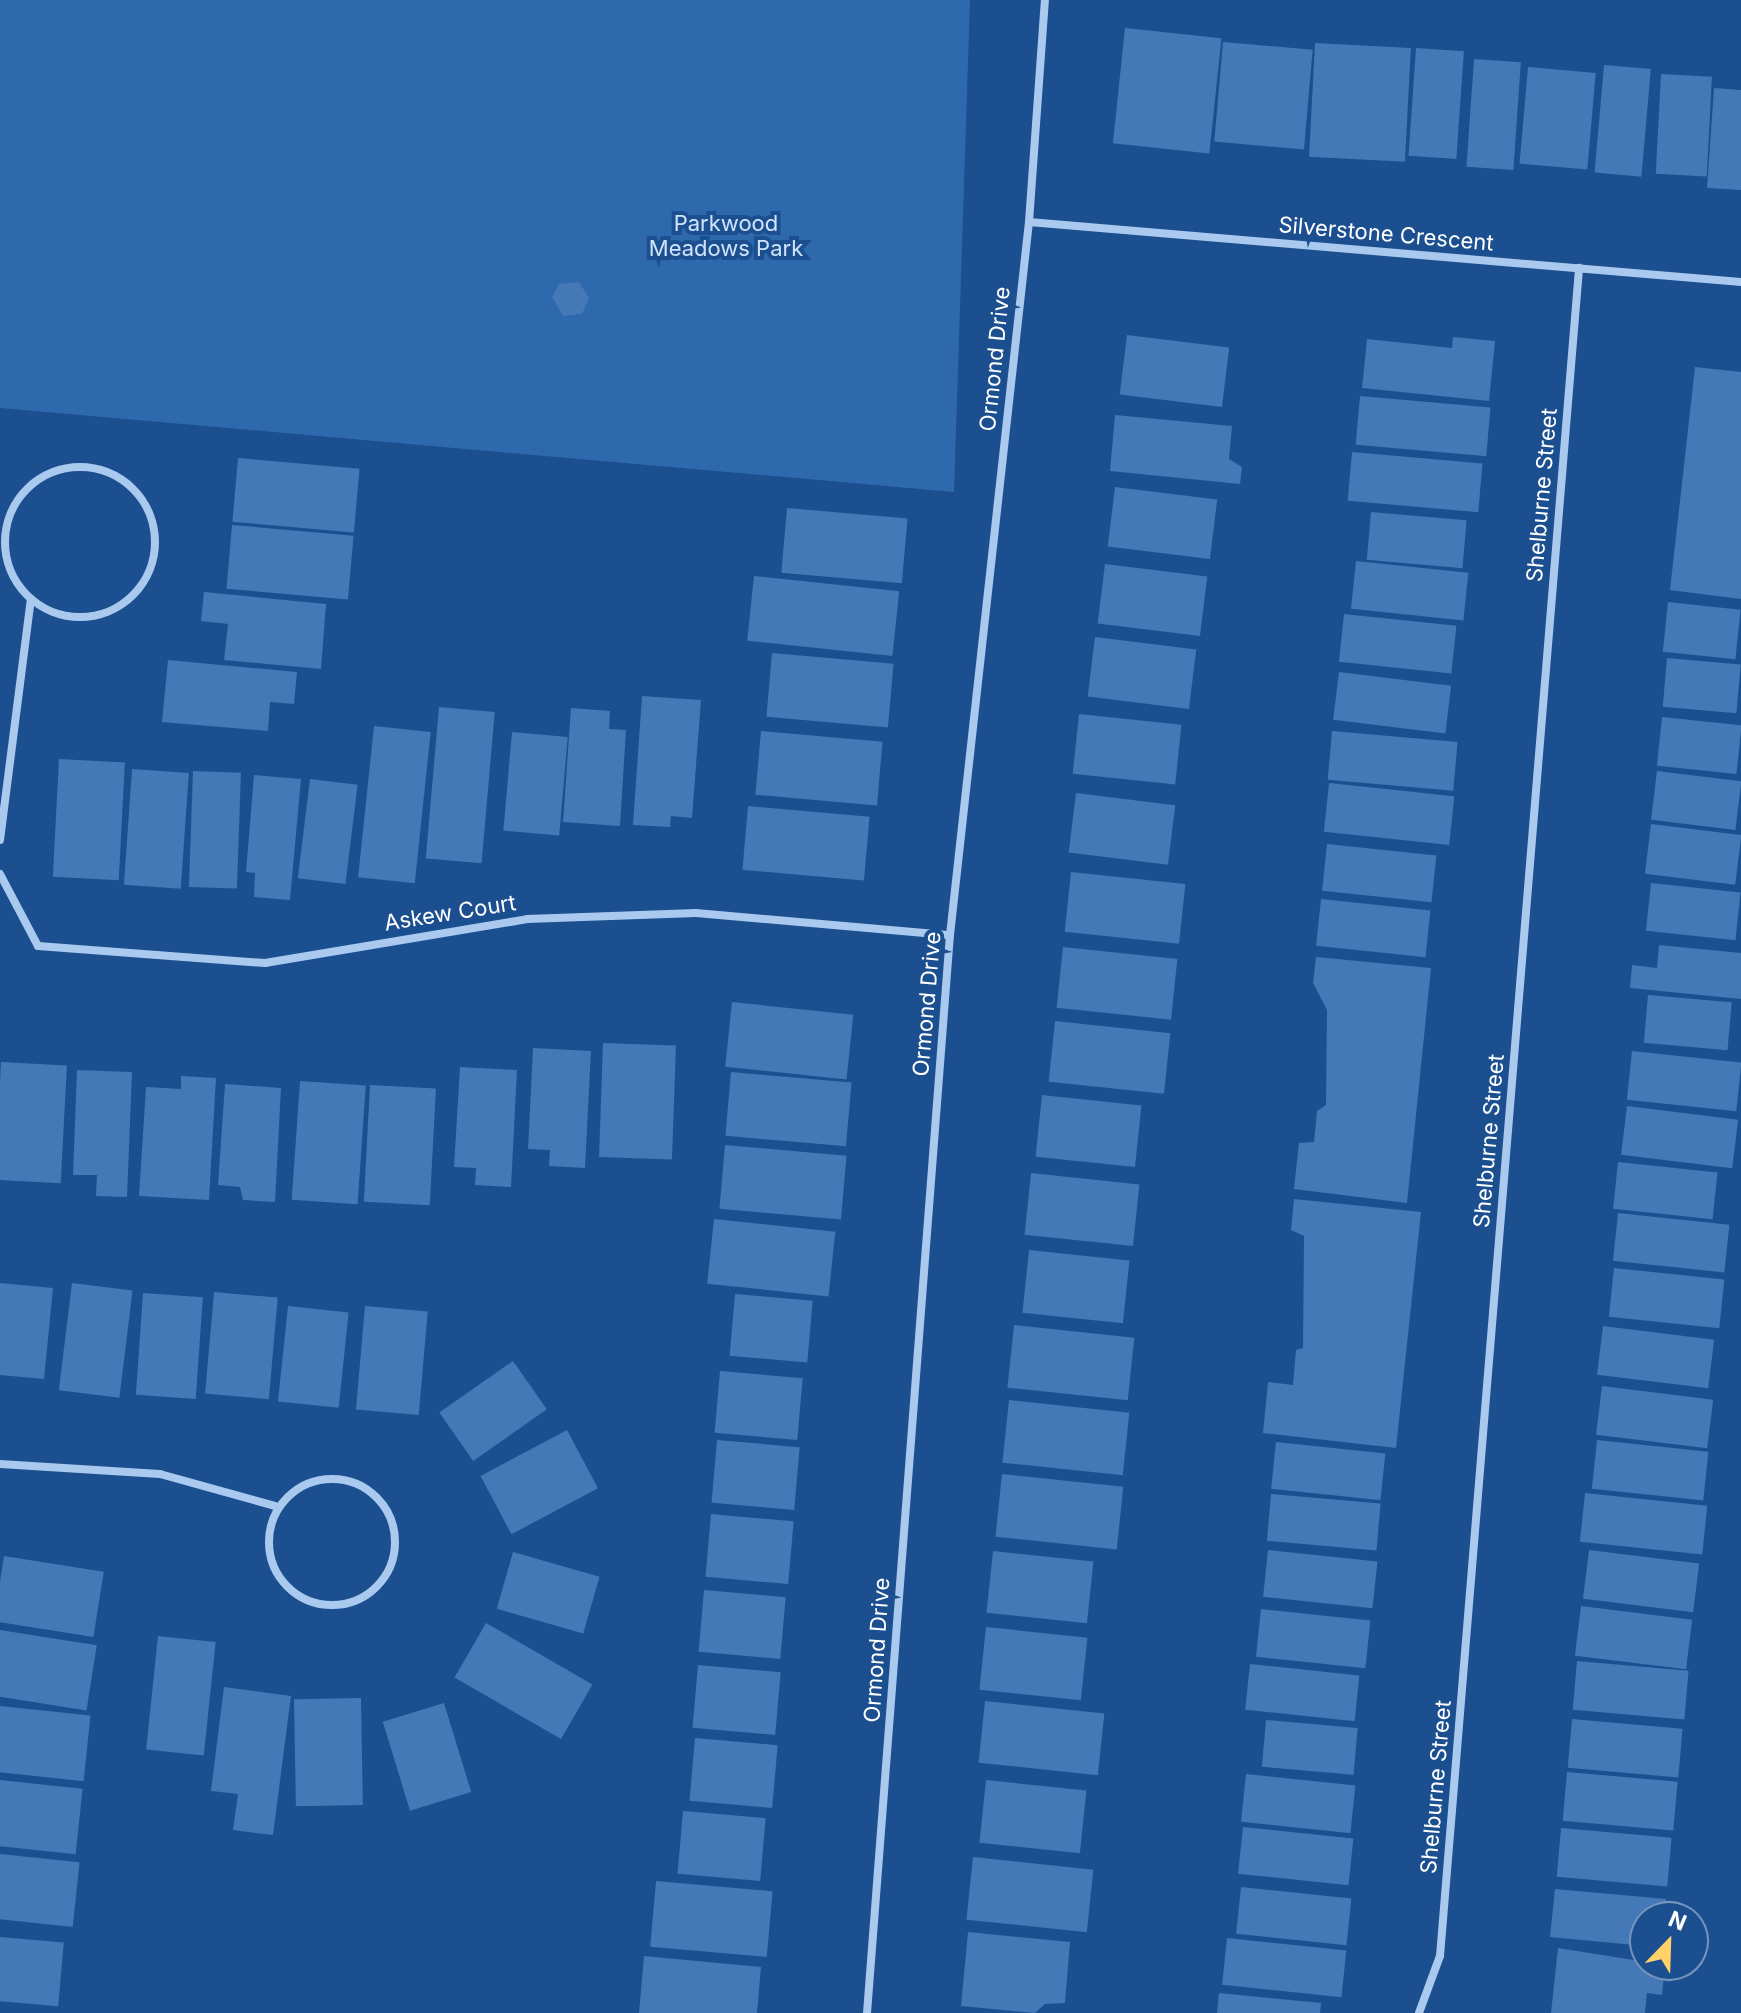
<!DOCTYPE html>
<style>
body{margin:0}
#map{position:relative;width:1741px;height:2013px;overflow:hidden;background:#1b4f8f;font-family:Inter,sans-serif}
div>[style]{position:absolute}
.green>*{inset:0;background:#2e69ad}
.building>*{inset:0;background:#4478b7;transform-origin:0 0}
.street>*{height:8px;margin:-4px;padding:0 4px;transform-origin:4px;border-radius:4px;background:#a9c9ee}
.street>.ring{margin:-4px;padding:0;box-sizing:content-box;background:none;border:8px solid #a9c9ee;border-radius:50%}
span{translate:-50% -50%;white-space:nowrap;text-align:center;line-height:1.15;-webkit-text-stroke:8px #1b4f8f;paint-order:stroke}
.park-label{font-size:22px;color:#cfe3fa}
.street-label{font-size:22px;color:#fff}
.north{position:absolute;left:1629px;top:1901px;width:80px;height:80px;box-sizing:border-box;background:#1b4f8f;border:2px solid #7695bc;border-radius:50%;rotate:23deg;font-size:22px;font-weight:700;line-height:32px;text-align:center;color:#fff}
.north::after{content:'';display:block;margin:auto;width:28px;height:36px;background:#ffd166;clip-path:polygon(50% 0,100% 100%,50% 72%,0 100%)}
</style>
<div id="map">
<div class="green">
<i style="clip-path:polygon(0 0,970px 0,954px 492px,0 408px)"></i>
</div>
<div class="building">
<i style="left:1125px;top:28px;width:97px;height:116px;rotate:6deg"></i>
<i style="left:1223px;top:42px;width:90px;height:100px;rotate:5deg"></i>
<i style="left:1315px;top:43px;width:96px;height:114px;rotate:3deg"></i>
<i style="left:1416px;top:48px;width:48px;height:108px;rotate:4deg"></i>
<i style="left:1474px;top:59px;width:47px;height:108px;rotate:4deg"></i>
<i style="left:1604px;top:65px;width:47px;height:108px;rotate:5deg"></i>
<i style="left:1528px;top:67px;width:68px;height:97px;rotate:5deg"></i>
<i style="left:1661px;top:74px;width:51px;height:100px;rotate:3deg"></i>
<i style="clip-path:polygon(1714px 88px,1741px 90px,1741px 190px,1707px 188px)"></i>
<i style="clip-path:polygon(579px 282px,589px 298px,582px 314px,563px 316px,552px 297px,559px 284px)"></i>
<i style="left:1127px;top:335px;width:103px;height:60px;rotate:7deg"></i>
<i style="clip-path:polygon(1453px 337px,1495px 341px,1489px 401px,1362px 388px,1367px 339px,1452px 348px)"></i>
<i style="clip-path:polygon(1695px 367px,1741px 372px,1741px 599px,1670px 590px)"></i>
<i style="left:1360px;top:396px;width:131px;height:49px;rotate:5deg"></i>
<i style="clip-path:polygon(1115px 415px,1232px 426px,1229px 459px,1242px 467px,1240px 484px,1110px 471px)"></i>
<i style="left:1352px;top:452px;width:131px;height:49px;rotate:5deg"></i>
<i style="left:238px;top:458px;width:122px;height:64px;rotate:5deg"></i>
<i style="left:1115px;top:487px;width:103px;height:60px;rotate:7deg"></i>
<i style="left:787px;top:508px;width:121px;height:65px;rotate:5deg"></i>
<i style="left:1371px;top:512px;width:96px;height:48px;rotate:5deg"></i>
<i style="left:232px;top:525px;width:122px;height:64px;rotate:5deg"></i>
<i style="left:1356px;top:561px;width:113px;height:48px;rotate:6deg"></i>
<i style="left:1105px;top:564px;width:103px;height:60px;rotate:7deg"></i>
<i style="left:754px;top:576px;width:146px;height:65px;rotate:6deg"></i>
<i style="clip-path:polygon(204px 592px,326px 604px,321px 669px,224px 660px,228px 624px,201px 621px)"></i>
<i style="left:1668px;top:602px;width:73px;height:50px;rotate:6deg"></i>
<i style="left:1344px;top:614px;width:113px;height:48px;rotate:6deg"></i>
<i style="left:1095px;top:637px;width:102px;height:60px;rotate:7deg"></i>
<i style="left:772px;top:653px;width:122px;height:64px;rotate:5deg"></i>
<i style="left:1667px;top:658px;width:74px;height:49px;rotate:5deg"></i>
<i style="clip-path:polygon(168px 660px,297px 672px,294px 704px,270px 702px,268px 731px,162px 722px)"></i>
<i style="left:1339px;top:672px;width:113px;height:48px;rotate:7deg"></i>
<i style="clip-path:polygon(642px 696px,701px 700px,692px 818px,671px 816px,670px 827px,633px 825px)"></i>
<i style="left:439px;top:707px;width:56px;height:152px;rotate:5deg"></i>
<i style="clip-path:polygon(571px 708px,610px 711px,609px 729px,626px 730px,620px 826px,563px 822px)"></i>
<i style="left:1079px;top:714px;width:103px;height:60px;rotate:6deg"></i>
<i style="left:1662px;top:717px;width:80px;height:49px;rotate:6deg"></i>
<i style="left:374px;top:726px;width:57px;height:152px;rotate:6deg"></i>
<i style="left:761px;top:731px;width:122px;height:64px;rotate:5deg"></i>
<i style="left:1332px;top:731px;width:126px;height:49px;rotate:5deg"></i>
<i style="left:512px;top:732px;width:56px;height:99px;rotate:5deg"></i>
<i style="left:59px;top:759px;width:66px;height:118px;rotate:3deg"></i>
<i style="left:132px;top:769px;width:57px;height:116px;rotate:4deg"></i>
<i style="left:193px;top:771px;width:48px;height:116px;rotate:2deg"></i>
<i style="left:1657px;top:771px;width:85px;height:49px;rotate:7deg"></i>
<i style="clip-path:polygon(254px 775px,301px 779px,290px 900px,254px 897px,255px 873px,246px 872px)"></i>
<i style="left:310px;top:779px;width:48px;height:100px;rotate:7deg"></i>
<i style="left:1329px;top:783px;width:126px;height:49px;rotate:6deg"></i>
<i style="left:1076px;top:793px;width:100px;height:60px;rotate:7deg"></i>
<i style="left:748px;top:806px;width:122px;height:64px;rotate:5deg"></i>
<i style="left:1651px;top:824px;width:91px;height:50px;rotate:7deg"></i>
<i style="left:1327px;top:844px;width:110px;height:47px;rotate:6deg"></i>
<i style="left:1071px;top:872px;width:115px;height:60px;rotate:6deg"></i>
<i style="left:1651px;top:883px;width:90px;height:48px;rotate:6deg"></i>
<i style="left:1321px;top:899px;width:110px;height:47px;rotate:6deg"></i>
<i style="clip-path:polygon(1659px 945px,1741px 953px,1741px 999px,1630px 988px,1632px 965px,1657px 968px)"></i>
<i style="left:1063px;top:947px;width:115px;height:61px;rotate:6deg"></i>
<i style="clip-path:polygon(1316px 957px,1431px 968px,1407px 1203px,1294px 1189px,1299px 1143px,1314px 1142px,1317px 1111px,1326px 1105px,1327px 1010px,1313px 983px)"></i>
<i style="left:1648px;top:995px;width:84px;height:48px;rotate:5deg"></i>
<i style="left:732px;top:1002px;width:122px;height:65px;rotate:6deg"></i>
<i style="left:1055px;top:1021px;width:116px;height:61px;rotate:6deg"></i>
<i style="left:603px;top:1043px;width:73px;height:114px;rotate:2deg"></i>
<i style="clip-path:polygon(533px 1048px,591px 1051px,585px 1168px,549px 1166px,550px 1150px,528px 1149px)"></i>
<i style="left:1632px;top:1051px;width:110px;height:49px;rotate:6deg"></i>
<i style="left:1px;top:1062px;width:66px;height:118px;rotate:3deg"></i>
<i style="clip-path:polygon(460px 1067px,517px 1070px,511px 1187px,475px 1185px,476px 1168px,454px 1167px)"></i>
<i style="clip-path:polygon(77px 1070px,132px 1072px,127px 1197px,96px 1196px,97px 1175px,73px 1175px)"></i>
<i style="left:731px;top:1072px;width:121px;height:64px;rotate:5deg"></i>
<i style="clip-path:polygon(181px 1076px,216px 1078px,209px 1200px,139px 1196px,146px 1087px,181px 1089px)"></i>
<i style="left:300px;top:1081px;width:66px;height:119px;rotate:4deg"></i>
<i style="clip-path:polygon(225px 1084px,281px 1088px,275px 1202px,243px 1200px,240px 1187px,218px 1185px)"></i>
<i style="left:370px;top:1085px;width:66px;height:117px;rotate:3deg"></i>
<i style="left:1042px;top:1095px;width:100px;height:62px;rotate:6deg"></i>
<i style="left:1627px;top:1106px;width:112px;height:49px;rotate:7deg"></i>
<i style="left:725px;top:1145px;width:122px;height:64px;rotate:5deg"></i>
<i style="left:1618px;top:1162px;width:100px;height:47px;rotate:6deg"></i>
<i style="left:1031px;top:1173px;width:109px;height:62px;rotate:6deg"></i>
<i style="clip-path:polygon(1294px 1199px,1421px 1212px,1396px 1448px,1263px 1433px,1268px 1382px,1293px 1385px,1296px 1350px,1303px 1348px,1304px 1236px,1291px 1230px)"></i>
<i style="left:1618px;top:1213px;width:112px;height:48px;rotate:6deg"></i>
<i style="left:714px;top:1219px;width:122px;height:65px;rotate:6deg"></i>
<i style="left:1029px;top:1250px;width:101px;height:63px;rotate:6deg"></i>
<i style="left:1614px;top:1268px;width:111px;height:49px;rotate:6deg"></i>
<i style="clip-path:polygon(0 1283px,53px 1288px,44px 1379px,0 1375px)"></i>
<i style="left:72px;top:1283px;width:61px;height:108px;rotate:7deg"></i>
<i style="left:214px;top:1292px;width:64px;height:102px;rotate:5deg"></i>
<i style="left:143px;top:1293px;width:60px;height:102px;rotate:4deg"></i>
<i style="left:735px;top:1294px;width:78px;height:62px;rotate:5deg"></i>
<i style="left:288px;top:1306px;width:61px;height:96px;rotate:6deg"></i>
<i style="left:365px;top:1306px;width:63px;height:104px;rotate:5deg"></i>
<i style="left:1014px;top:1325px;width:121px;height:63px;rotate:6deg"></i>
<i style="left:1603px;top:1326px;width:112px;height:49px;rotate:7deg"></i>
<i style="left:513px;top:1361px;width:59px;height:90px;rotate:55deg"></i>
<i style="left:720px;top:1371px;width:83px;height:62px;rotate:5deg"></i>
<i style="left:1602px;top:1386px;width:112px;height:49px;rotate:7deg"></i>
<i style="left:1009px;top:1400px;width:121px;height:63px;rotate:6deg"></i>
<i style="left:567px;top:1430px;width:66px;height:98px;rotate:62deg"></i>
<i style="left:717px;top:1440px;width:83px;height:63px;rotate:5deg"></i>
<i style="left:1597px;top:1440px;width:112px;height:49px;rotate:6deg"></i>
<i style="left:1276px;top:1442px;width:110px;height:47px;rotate:6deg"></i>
<i style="left:1002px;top:1474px;width:122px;height:63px;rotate:6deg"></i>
<i style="left:1585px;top:1493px;width:123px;height:49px;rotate:6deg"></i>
<i style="left:1271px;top:1494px;width:110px;height:47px;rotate:5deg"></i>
<i style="left:711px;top:1514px;width:83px;height:63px;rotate:5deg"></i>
<i style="left:1268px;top:1550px;width:110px;height:47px;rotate:6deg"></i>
<i style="left:1589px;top:1550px;width:111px;height:49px;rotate:7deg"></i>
<i style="left:993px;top:1551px;width:101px;height:62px;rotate:6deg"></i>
<i style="left:513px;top:1552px;width:90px;height:59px;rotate:16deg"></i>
<i style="left:4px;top:1556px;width:101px;height:66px;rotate:9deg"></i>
<i style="left:704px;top:1590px;width:82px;height:62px;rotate:5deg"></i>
<i style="left:1581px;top:1606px;width:112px;height:50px;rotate:7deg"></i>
<i style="left:1261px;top:1609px;width:110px;height:48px;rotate:6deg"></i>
<i style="left:486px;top:1623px;width:123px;height:63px;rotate:30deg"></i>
<i style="left:986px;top:1627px;width:102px;height:63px;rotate:6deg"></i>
<i style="left:0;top:1630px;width:98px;height:66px;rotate:9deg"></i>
<i style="left:158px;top:1636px;width:58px;height:114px;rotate:6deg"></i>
<i style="left:1577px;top:1661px;width:112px;height:49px;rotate:5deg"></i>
<i style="left:1250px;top:1664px;width:110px;height:46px;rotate:6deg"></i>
<i style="left:698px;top:1665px;width:83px;height:63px;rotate:5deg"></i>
<i style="clip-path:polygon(224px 1687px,291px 1696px,273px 1835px,233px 1830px,238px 1794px,211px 1791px)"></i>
<i style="left:361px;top:1698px;width:107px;height:67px;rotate:89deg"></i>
<i style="left:985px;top:1701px;width:120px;height:62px;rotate:6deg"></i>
<i style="left:444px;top:1703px;width:93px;height:64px;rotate:73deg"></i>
<i style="left:0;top:1706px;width:91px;height:66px;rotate:6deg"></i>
<i style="left:1572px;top:1719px;width:111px;height:49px;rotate:5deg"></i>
<i style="left:1266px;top:1720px;width:92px;height:47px;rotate:5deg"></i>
<i style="left:695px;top:1738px;width:83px;height:63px;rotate:5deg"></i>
<i style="left:1567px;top:1772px;width:111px;height:49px;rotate:5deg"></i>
<i style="left:1246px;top:1774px;width:110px;height:48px;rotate:6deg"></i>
<i style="left:0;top:1780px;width:83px;height:66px;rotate:6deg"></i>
<i style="left:986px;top:1780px;width:101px;height:63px;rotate:6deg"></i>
<i style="left:683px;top:1811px;width:83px;height:63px;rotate:5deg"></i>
<i style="left:1243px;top:1827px;width:111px;height:47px;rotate:6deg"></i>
<i style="left:1561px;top:1828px;width:111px;height:49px;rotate:5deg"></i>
<i style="left:0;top:1854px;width:80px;height:65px;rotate:6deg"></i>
<i style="left:973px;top:1857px;width:121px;height:63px;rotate:6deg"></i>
<i style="left:656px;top:1881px;width:117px;height:66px;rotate:5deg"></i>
<i style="left:1241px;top:1887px;width:111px;height:47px;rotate:6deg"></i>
<i style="clip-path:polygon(1555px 1889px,1666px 1899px,1664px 1917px,1645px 1917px,1645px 1946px,1550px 1937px)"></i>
<i style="clip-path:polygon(968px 1932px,1070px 1942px,1065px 2003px,1045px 2004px,1035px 2013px,961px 2006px)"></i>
<i style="left:0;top:1937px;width:64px;height:64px;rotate:5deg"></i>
<i style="left:1227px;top:1938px;width:120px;height:47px;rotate:6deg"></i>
<i style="clip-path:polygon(1558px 1948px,1665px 1965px,1662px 1995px,1647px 1993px,1645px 2013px,1551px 2013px)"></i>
<i style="clip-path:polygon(644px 1956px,761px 1967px,757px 2013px,639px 2013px)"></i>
<i style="clip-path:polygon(1219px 1993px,1321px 2003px,1320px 2013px,1217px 2013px)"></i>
</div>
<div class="street">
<i style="left:1029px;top:222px;width:715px;rotate:4.82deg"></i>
<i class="ring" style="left:5px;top:467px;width:142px;height:142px"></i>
<i style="left:0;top:840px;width:243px;rotate:-82.7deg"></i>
<i style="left:0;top:874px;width:81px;rotate:62.2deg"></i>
<i style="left:38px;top:946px;width:228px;rotate:4.3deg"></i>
<i style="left:265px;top:963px;width:266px;rotate:-9.5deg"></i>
<i style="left:527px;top:919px;width:169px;rotate:-2deg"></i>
<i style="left:696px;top:913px;width:255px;rotate:5deg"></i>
<i style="left:0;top:1464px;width:160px;rotate:3.6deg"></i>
<i style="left:160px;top:1474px;width:119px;rotate:15.5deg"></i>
<i class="ring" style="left:269px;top:1479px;width:118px;height:118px"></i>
<i style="left:867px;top:2013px;width:1081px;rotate:-85.6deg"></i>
<i style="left:950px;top:935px;width:717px;rotate:-83.68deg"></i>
<i style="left:1029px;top:222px;width:223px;rotate:-85.9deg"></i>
<i style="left:1419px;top:2013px;width:61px;rotate:-69.8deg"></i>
<i style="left:1440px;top:1956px;width:1694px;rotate:-85.29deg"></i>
</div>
<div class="park-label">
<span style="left:726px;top:236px">Parkwood<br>Meadows Park</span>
</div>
<div class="street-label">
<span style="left:1386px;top:234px;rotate:5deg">Silverstone Crescent</span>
<span style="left:995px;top:359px;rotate:-84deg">Ormond Drive</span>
<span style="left:1542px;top:495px;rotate:-85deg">Shelburne Street</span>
<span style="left:450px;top:913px;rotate:-9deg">Askew Court</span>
<span style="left:927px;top:1004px;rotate:-85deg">Ormond Drive</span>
<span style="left:1489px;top:1141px;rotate:-85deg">Shelburne Street</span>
<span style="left:877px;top:1650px;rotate:-86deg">Ormond Drive</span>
<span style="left:1436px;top:1787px;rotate:-85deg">Shelburne Street</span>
</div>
<div class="north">N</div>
</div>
